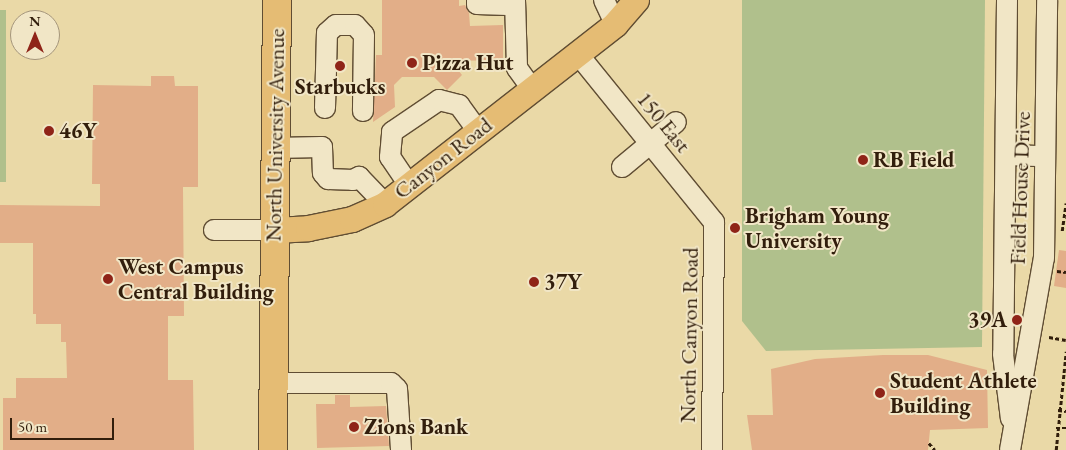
<!DOCTYPE html>
<style>
body{margin:0}
#map{position:relative;width:1066px;height:450px;overflow:hidden;background:#ead9a7;font-family:"EB Garamond",serif}
div>[style]{position:absolute}
.green>*{inset:0;background:#b0c08c;transform-origin:0 0}
.building>*{inset:0;background:#e2ae88}
.path>*{height:2.5px;margin-top:-1.25px;transform-origin:0;background:repeating-linear-gradient(90deg,#321e0c 0 4px,transparent 0 6.5px)}
.roads{filter:drop-shadow(1px 0 #604d33) drop-shadow(-1px 0 #604d33) drop-shadow(0 1px #604d33) drop-shadow(0 -1px #604d33)}
.minor>*{height:20px;margin:-10px;padding:0 10px;transform-origin:10px;border-radius:10px;background:#f1e6c6}
.major>*{height:25px;margin:-12.5px;padding:0 12.5px;transform-origin:12.5px;border-radius:12.5px;background:#e5bc74}
.highway>*{height:28px;margin:-14px;padding:0 14px;transform-origin:14px;border-radius:14px;background:#e5bc74}
.dots>*{width:14px;height:14px;translate:-50% -50%;box-sizing:border-box;border:2px solid #f1e6c6;border-radius:50%}
span{translate:-50% -50%;white-space:nowrap;text-align:center;line-height:1.15;-webkit-text-stroke:4px #f1e6c6;paint-order:stroke}
.poi-label{font-size:22px;color:#321e0c;font-weight:700}
.left{translate:0 -50%;text-align:left}
.right{translate:-100% -50%;text-align:right}
.street-label{font-size:22px;color:#321e0c}
.north{position:absolute;left:10px;top:10px;width:50px;height:50px;box-sizing:border-box;background:#f1e6c6;border:1px solid #a5967c;border-radius:50%;rotate:0deg;font-size:14px;font-weight:700;line-height:20px;text-align:center;color:#321e0c}
.north::after{content:'';display:block;margin:auto;width:18px;height:22px;background:#8f2418;clip-path:polygon(50% 0,100% 100%,50% 72%,0 100%)}
.scale{position:absolute;left:10px;top:418px;width:104px;height:22px;box-sizing:border-box;border:2px solid #321e0c;border-top:0;padding-left:6px;font-size:15px;line-height:18px;white-space:nowrap;color:#321e0c;-webkit-text-stroke:4px #f1e6c6;paint-order:stroke}
</style>
<div id="map">
<div class="green">
<i style="clip-path:polygon(742px 0,985px 0,982px 347px,766px 351px,742px 321px)"></i>
<i style="left:0;top:10px;width:6px;height:172px"></i>
</div>
<div class="building">
<i style="clip-path:polygon(382px 0,459px 0,459px 6px,465px 5px,469px 13px,470px 26px,503px 25px,503px 60px,451px 61px,462px 75px,447px 90px,434px 77px,402px 77px,394px 85px,395px 107px,373px 122px,376px 55px,382px 55px)"></i>
<i style="clip-path:polygon(151px 76px,174px 76px,175px 86px,198px 86px,198px 187px,183px 187px,184px 316px,168px 316px,168px 380px,193px 380px,194px 450px,3px 450px,3px 398px,16px 398px,16px 378px,67px 378px,66px 342px,61px 342px,61px 324px,36px 324px,36px 314px,33px 314px,33px 243px,0 243px,0 205px,100px 206px,100px 184px,92px 184px,93px 85px,151px 86px)"></i>
<i style="clip-path:polygon(1059px 250px,1066px 251px,1066px 288px,1054px 286px)"></i>
<i style="clip-path:polygon(883px 355px,928px 355px,987px 370px,988px 428px,930px 430px,928px 450px,752px 450px,747px 415px,773px 415px,771px 369px,815px 359px)"></i>
<i style="clip-path:polygon(335px 395px,350px 395px,350px 407px,386px 406px,389px 446px,317px 448px,316px 404px,335px 404px)"></i>
</div>
<div class="path">
<i style="left:1062px;top:231px;width:28px;rotate:-82deg"></i>
<i style="left:1057px;top:271px;width:9px;rotate:6deg"></i>
<i style="left:1049px;top:337px;width:17px;rotate:10deg"></i>
<i style="left:1058px;top:410px;width:8px;rotate:7deg"></i>
<i style="left:1056px;top:428px;width:10px"></i>
<i style="left:929px;top:443px;width:9px;rotate:49deg"></i>
<i style="left:1056px;top:450px;width:99px;rotate:-84.2deg"></i>
</div>
<div class="roads">
<div class="minor">
<i style="left:477px;top:0;width:4px;rotate:90deg"></i>
<i style="left:477px;top:4px;width:38px;rotate:2deg"></i>
<i style="left:515px;top:0;width:68px;rotate:88.3deg"></i>
<i style="left:517px;top:68px;width:26px;rotate:54deg"></i>
<i style="left:604px;top:0;width:26px;rotate:65deg"></i>
<i style="left:1007px;top:0;width:354px;rotate:90.6deg"></i>
<i style="left:1003px;top:354px;width:65px;rotate:83deg"></i>
<i style="left:577px;top:53px;width:218px;rotate:51deg"></i>
<i style="left:714px;top:222px;width:228px;rotate:90.5deg"></i>
<i style="left:325px;top:108px;width:75px;rotate:-88.5deg"></i>
<i style="left:327px;top:33px;width:12px;rotate:-42deg"></i>
<i style="left:336px;top:25px;width:19px"></i>
<i style="left:355px;top:25px;width:13px;rotate:48deg"></i>
<i style="left:364px;top:35px;width:76px;rotate:90.8deg"></i>
<i style="left:275px;top:148px;width:47px;rotate:-1.2deg"></i>
<i style="left:322px;top:147px;width:26px;rotate:88deg"></i>
<i style="left:323px;top:173px;width:8px;rotate:50deg"></i>
<i style="left:328px;top:179px;width:25px;rotate:2deg"></i>
<i style="left:353px;top:180px;width:7px;rotate:-27deg"></i>
<i style="left:359px;top:177px;width:37px;rotate:46deg"></i>
<i style="left:1007px;top:155px;width:38px;rotate:2deg"></i>
<i style="left:622px;top:167px;width:70px;rotate:-39.8deg"></i>
<i style="left:409px;top:185px;width:34px;rotate:-124deg"></i>
<i style="left:390px;top:157px;width:25px;rotate:-85deg"></i>
<i style="left:392px;top:132px;width:57px;rotate:-34.2deg"></i>
<i style="left:439px;top:100px;width:21px;rotate:14deg"></i>
<i style="left:459px;top:105px;width:32px;rotate:54deg"></i>
<i style="left:214px;top:230px;width:60px"></i>
<i style="left:273px;top:383px;width:118px"></i>
<i style="left:391px;top:383px;width:8px;rotate:45deg"></i>
<i style="left:397px;top:389px;width:61px;rotate:86.2deg"></i>
<i style="left:1010px;top:450px;width:195px;rotate:-80deg"></i>
<i style="left:1044px;top:258px;width:258px;rotate:-89.3deg"></i>
</div>
<div class="major">
<i style="left:274px;top:230px;width:34px;rotate:-3deg"></i>
<i style="left:308px;top:228px;width:45px;rotate:-11.6deg"></i>
<i style="left:352px;top:219px;width:36px;rotate:-24deg"></i>
<i style="left:385px;top:204px;width:292px;rotate:-38deg"></i>
<i style="left:615px;top:24px;width:32px;rotate:-49deg"></i>
</div>
<div class="highway">
<i style="left:273px;top:450px;width:450px;rotate:-89.5deg"></i>
</div>
</div>
<div class="dots">
<i style="left:412px;top:63px;background:#8f2418"></i>
<i style="left:340px;top:66px;background:#8f2418"></i>
<i style="left:49px;top:131px;background:#8f2418"></i>
<i style="left:863px;top:160px;background:#8f2418"></i>
<i style="left:735px;top:228px;background:#8f2418"></i>
<i style="left:108px;top:279px;background:#8f2418"></i>
<i style="left:534px;top:282px;background:#8f2418"></i>
<i style="left:1017px;top:320px;background:#8f2418"></i>
<i style="left:880px;top:393px;background:#8f2418"></i>
<i style="left:354px;top:427px;background:#8f2418"></i>
</div>
<div class="poi-label">
<span class="left" style="left:422px;top:63px">Pizza Hut</span>
<span style="left:340px;top:87px">Starbucks</span>
<span class="left" style="left:59px;top:131px">46Y</span>
<span class="left" style="left:873px;top:160px">RB Field</span>
<span class="left" style="left:745px;top:228px">Brigham Young<br>University</span>
<span class="left" style="left:118px;top:279px">West Campus<br>Central Building</span>
<span class="left" style="left:544px;top:282px">37Y</span>
<span class="right" style="left:1007px;top:320px">39A</span>
<span class="left" style="left:890px;top:393px">Student Athlete<br>Building</span>
<span class="left" style="left:364px;top:427px">Zions Bank</span>
</div>
<div class="street-label">
<span style="left:664px;top:122px;rotate:51deg">150 East</span>
<span style="left:275px;top:135px;rotate:-89deg">North University Avenue</span>
<span style="left:443px;top:158px;rotate:-38deg">Canyon Road</span>
<span style="left:1020px;top:188px;rotate:-88deg">Field House Drive</span>
<span style="left:689px;top:335px;rotate:-89deg">North Canyon Road</span>
</div>
<div class="north">N</div>
<div class="scale">50 m</div>
</div>
